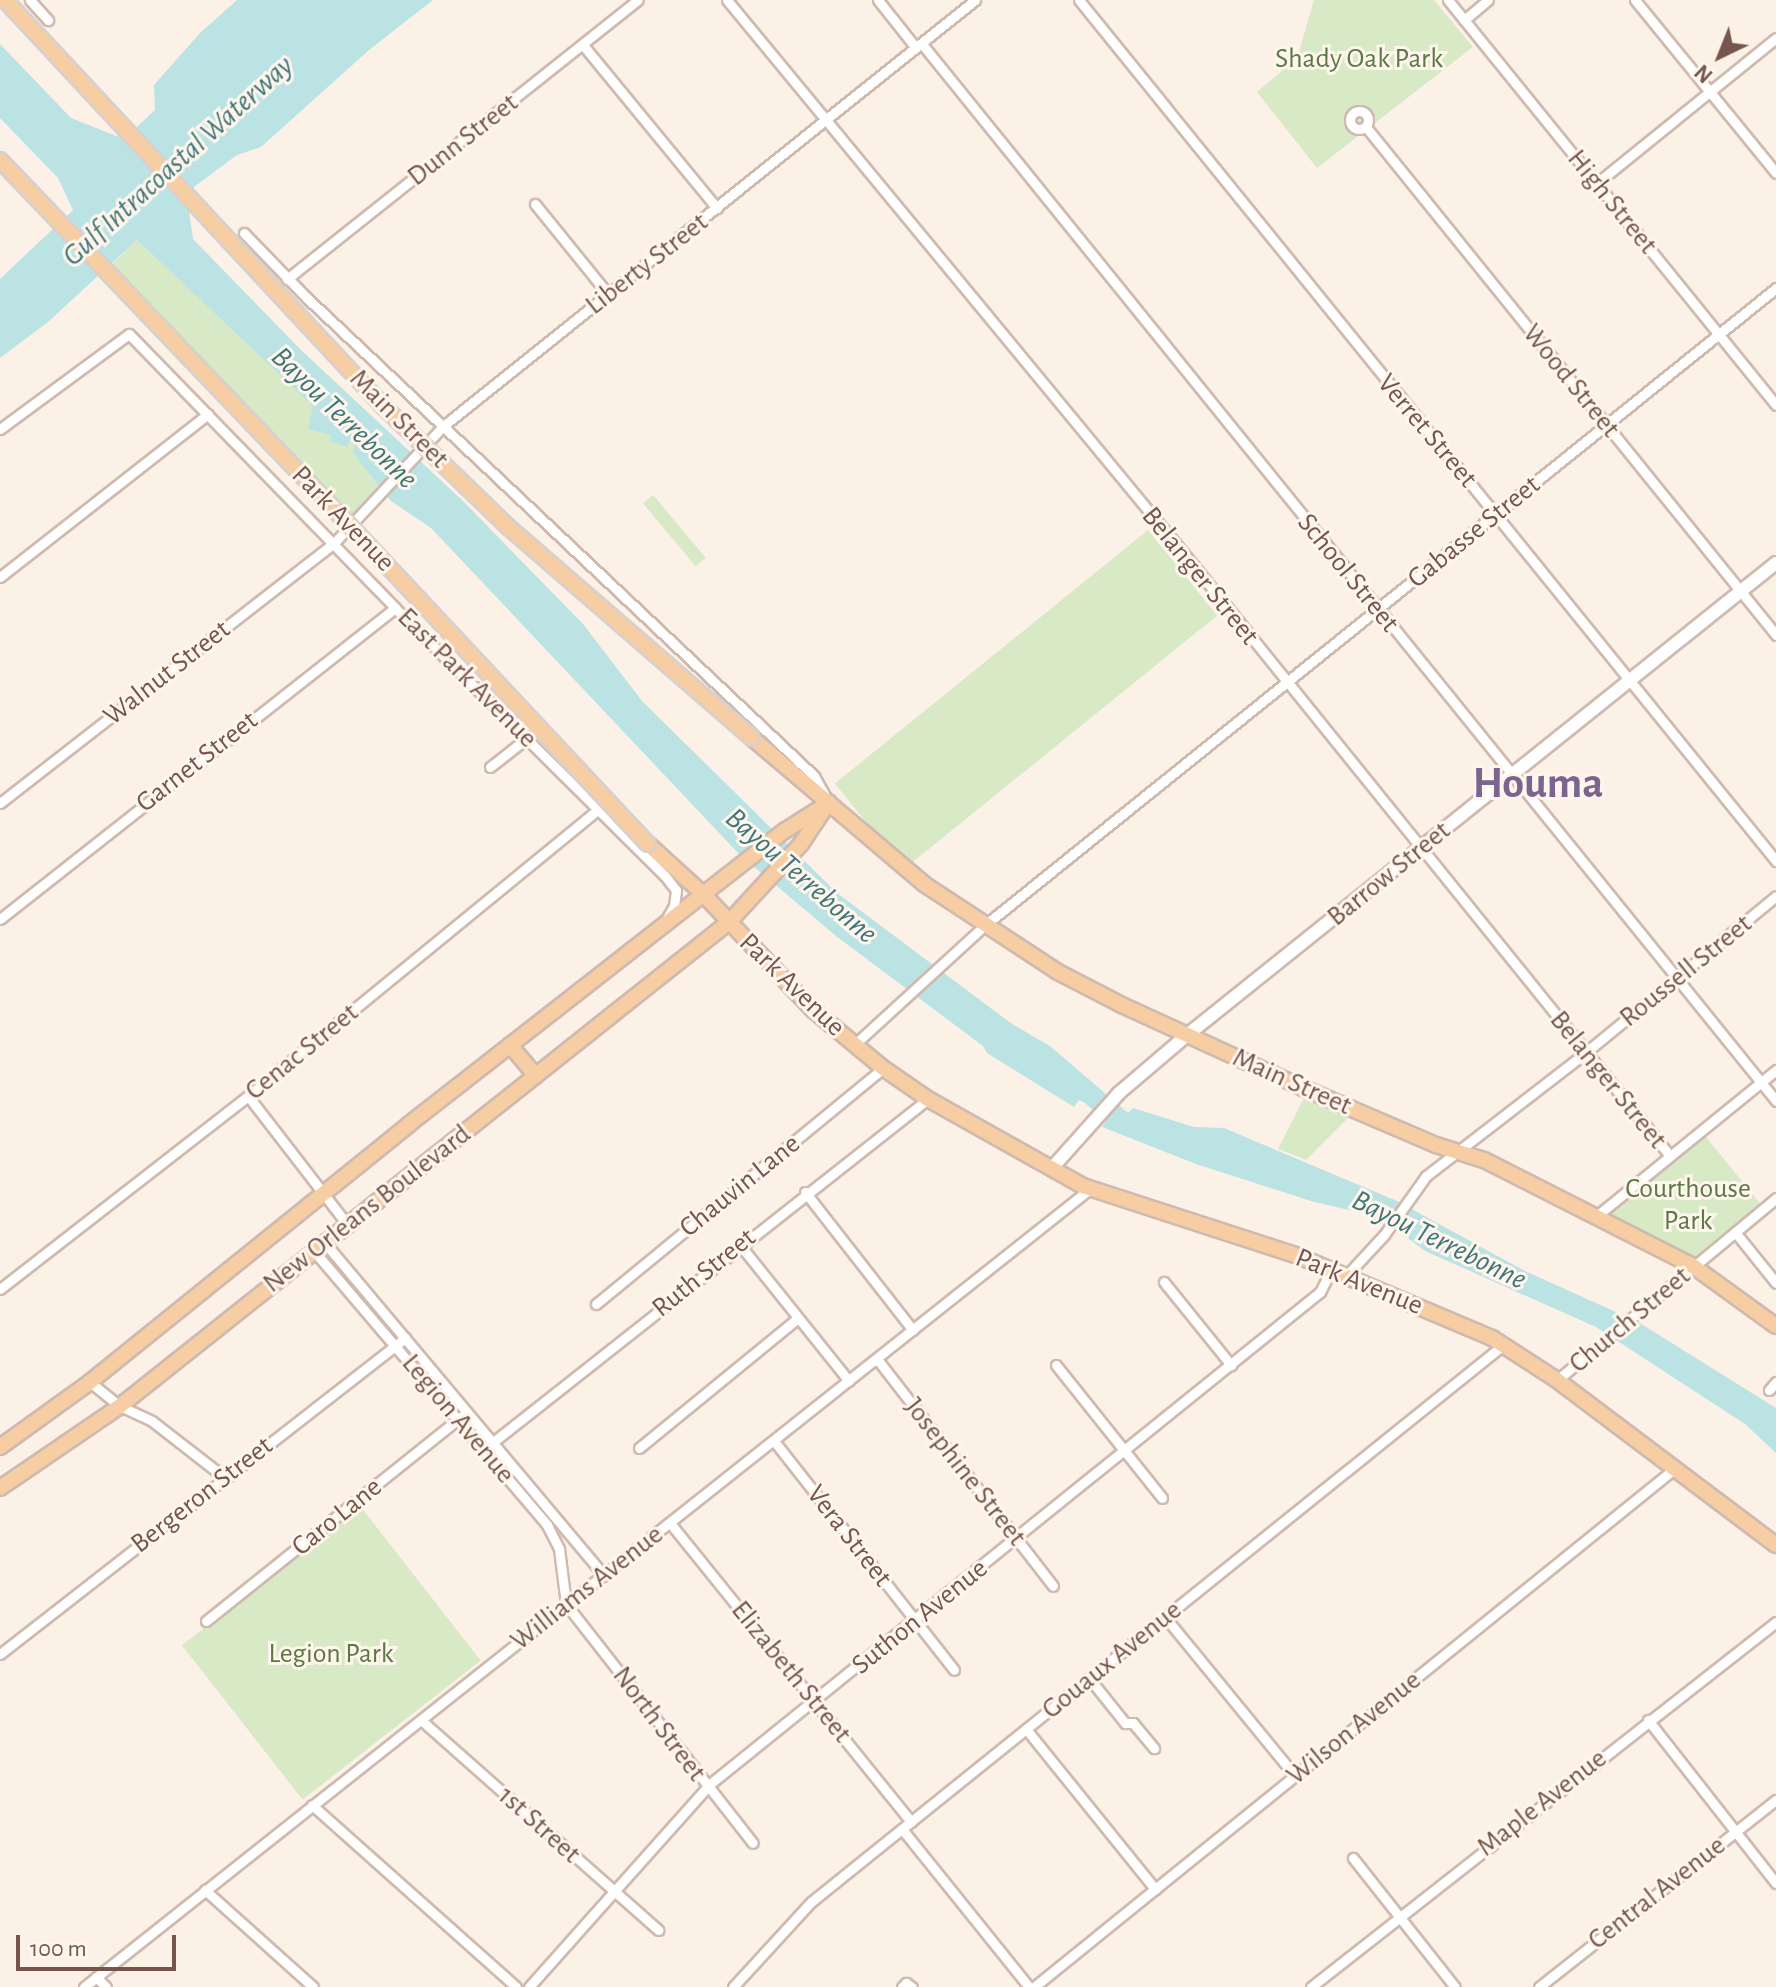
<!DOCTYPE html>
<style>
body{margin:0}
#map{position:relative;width:1776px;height:1987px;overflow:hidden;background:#fbf1e7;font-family:"Alegreya Sans",sans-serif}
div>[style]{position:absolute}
.green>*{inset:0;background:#d8e9c6;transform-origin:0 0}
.water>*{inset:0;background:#bce3e4}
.roads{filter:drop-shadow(2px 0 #cfbab0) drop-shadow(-2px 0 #cfbab0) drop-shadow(0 2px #cfbab0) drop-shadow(0 -2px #cfbab0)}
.minor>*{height:9px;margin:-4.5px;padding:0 4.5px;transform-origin:4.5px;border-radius:4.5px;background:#fff}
.minor>.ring{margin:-4.5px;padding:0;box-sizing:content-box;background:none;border:9px solid #fff;border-radius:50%}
.secondary>*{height:12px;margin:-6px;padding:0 6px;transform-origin:6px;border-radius:6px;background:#fff}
.primary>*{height:14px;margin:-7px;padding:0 7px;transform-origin:7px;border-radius:7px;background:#f7cda3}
.bridges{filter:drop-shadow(2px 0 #d8d0cd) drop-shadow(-2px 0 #d8d0cd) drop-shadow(0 2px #d8d0cd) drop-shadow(0 -2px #d8d0cd)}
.primary-bridge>*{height:14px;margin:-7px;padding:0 7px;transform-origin:7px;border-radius:7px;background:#f7cda3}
span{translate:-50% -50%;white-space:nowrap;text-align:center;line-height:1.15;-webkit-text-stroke:6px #fef5ed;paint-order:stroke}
.park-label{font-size:28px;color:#5b7944}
.street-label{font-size:28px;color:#74564c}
.water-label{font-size:30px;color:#407678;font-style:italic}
.town-label{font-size:44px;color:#7c6490;font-weight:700}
.north{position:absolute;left:1680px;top:16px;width:80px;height:80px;-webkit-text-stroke:6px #fef5ed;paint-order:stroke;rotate:223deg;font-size:22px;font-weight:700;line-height:32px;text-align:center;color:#74564c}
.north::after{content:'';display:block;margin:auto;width:28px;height:36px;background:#74564c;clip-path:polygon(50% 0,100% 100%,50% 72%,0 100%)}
.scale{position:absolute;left:16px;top:1935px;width:160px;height:36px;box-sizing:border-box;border:4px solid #74564c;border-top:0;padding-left:10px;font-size:24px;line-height:28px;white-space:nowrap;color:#74564c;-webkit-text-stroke:6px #fef5ed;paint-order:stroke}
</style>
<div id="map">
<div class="green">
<i style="clip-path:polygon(1314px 0,1434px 0,1473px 47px,1317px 168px,1257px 92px,1297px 58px)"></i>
<i style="clip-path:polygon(137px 240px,314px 406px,332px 436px,330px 442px,356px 441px,381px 490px,348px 528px,107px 269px)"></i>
<i style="left:653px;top:495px;width:82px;height:13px;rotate:50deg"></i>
<i style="left:1148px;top:530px;width:110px;height:403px;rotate:51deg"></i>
<i style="clip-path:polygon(1304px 1098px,1348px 1118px,1306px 1160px,1278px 1149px)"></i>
<i style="clip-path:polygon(1701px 1131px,1764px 1208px,1693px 1266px,1594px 1218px)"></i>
<i style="left:360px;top:1506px;width:196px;height:226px;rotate:52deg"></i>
</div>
<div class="water">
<i style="clip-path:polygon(237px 0,433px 0,369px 50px,261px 147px,237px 155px,194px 187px,189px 211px,193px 239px,301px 350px,463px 501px,583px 624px,642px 701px,837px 893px,1012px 1024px,1050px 1046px,1128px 1113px,1133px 1108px,1194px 1127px,1224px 1128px,1397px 1201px,1525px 1271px,1638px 1322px,1776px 1408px,1776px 1453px,1745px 1424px,1596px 1327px,1425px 1251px,1380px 1217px,1314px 1202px,1196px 1164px,1102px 1127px,1106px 1121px,1085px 1103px,1079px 1100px,1074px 1107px,987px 1053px,983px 1046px,836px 936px,739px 854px,431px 528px,391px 501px,353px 453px,355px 441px,350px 440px,348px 447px,330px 442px,331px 435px,308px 429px,313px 406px,137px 240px,48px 322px,0 358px,0 279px,73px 210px,58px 178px,0 118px,0 44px,71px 118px,124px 139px,155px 110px,154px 85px,200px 33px)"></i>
</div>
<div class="roads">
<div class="minor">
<i style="left:30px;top:0;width:27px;rotate:48deg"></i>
<i style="left:727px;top:0;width:734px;rotate:50.47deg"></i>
<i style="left:1194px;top:566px;width:758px;rotate:51.1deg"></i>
<i style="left:878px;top:0;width:61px;rotate:51.6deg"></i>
<i style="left:1079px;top:0;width:1108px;rotate:51.01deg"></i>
<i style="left:1448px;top:0;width:521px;rotate:51deg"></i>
<i style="left:1635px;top:0;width:223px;rotate:50.8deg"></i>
<i style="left:1464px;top:20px;width:31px;rotate:-40deg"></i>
<i style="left:922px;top:44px;width:1359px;rotate:51.06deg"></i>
<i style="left:583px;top:45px;width:211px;rotate:50.6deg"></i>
<i class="ring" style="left:1350px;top:111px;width:9px;height:9px"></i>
<i style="left:1366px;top:127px;width:653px;rotate:51.09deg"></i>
<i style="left:1597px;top:183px;width:230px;rotate:-39deg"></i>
<i style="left:535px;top:204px;width:116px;rotate:51deg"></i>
<i style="left:244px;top:233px;width:91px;rotate:45.9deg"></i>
<i style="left:307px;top:298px;width:697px;rotate:43.31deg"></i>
<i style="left:814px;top:776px;width:23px;rotate:61deg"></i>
<i style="left:287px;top:279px;width:448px;rotate:-38.5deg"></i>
<i style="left:0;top:429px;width:160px;rotate:-36.4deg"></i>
<i style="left:129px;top:334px;width:382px;rotate:45.8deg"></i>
<i style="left:395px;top:608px;width:380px;rotate:44.8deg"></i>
<i style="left:665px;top:876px;width:18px;rotate:52deg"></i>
<i style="left:676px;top:890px;width:16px;rotate:97deg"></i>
<i style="left:674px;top:906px;width:16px;rotate:120deg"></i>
<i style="left:0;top:577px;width:264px;rotate:-38.1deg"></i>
<i style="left:490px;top:767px;width:47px;rotate:-38.1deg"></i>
<i style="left:0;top:803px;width:423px;rotate:-37.9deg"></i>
<i style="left:334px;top:543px;width:158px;rotate:-47deg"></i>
<i style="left:442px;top:427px;width:683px;rotate:-38.7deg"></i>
<i style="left:0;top:919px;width:503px;rotate:-38.21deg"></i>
<i style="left:854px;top:1045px;width:178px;rotate:-42.5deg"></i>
<i style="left:985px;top:925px;width:1016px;rotate:-38.84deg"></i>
<i style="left:248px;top:1096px;width:162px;rotate:52.3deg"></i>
<i style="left:805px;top:1192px;width:175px;rotate:52deg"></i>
<i style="left:1594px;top:1218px;width:235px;rotate:-39.1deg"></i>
<i style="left:1735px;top:1232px;width:65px;rotate:51.2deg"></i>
<i style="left:325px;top:1243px;width:434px;rotate:50deg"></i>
<i style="left:740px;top:1245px;width:174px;rotate:51.3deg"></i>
<i style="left:314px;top:1251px;width:360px;rotate:49.6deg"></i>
<i style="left:547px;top:1525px;width:27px;rotate:63deg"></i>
<i style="left:559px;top:1549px;width:55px;rotate:82.7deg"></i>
<i style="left:566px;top:1604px;width:303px;rotate:52deg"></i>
<i style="left:1346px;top:1276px;width:56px;rotate:-47.2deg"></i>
<i style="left:1384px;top:1235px;width:72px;rotate:-54.6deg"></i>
<i style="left:1426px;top:1176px;width:201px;rotate:-37.7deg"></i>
<i style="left:1585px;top:1053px;width:247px;rotate:-39.4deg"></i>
<i style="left:1164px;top:1282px;width:107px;rotate:51.1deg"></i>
<i style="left:0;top:1289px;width:314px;rotate:-37.9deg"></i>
<i style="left:248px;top:1096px;width:455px;rotate:-39.3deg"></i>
<i style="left:596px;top:1304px;width:372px;rotate:-39.4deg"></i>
<i style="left:877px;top:1359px;width:287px;rotate:52.2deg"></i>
<i style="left:1056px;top:1365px;width:170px;rotate:51.4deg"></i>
<i style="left:1557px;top:1380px;width:285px;rotate:-39.7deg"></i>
<i style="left:90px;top:1382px;width:38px;rotate:39deg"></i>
<i style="left:120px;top:1406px;width:35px;rotate:25deg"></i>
<i style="left:152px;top:1421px;width:91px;rotate:37.9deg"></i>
<i style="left:1769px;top:1390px;width:11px;rotate:-49deg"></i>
<i style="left:774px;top:1441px;width:291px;rotate:51.8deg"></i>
<i style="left:639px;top:1448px;width:205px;rotate:-39.3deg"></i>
<i style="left:483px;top:1450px;width:567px;rotate:-38.27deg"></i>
<i style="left:670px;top:1523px;width:384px;rotate:51.1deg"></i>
<i style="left:1165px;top:1617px;width:205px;rotate:50.7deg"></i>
<i style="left:206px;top:1621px;width:327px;rotate:-38.7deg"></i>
<i style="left:0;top:1654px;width:514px;rotate:-37.96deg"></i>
<i style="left:1089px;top:1678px;width:58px;rotate:51.3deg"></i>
<i style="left:1125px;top:1723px;width:8px"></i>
<i style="left:1133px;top:1723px;width:33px;rotate:50deg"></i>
<i style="left:421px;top:1720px;width:317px;rotate:41.5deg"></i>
<i style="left:1648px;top:1720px;width:207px;rotate:51.9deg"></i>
<i style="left:1026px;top:1729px;width:206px;rotate:51.1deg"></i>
<i style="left:312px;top:1805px;width:273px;rotate:41.7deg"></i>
<i style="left:902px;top:1829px;width:203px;rotate:51.2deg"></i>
<i style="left:1353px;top:1858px;width:164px;rotate:51.7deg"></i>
<i style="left:205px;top:1890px;width:145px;rotate:41.9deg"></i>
<i style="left:96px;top:1977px;width:14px;rotate:45deg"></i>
<i style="left:84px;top:1987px;width:1285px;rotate:-38.43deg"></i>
<i style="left:529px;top:1987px;width:272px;rotate:-48.3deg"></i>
<i style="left:710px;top:1784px;width:784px;rotate:-38.89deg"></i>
<i style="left:1320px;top:1292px;width:25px;rotate:-63deg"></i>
<i style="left:733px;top:1987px;width:115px;rotate:-47.5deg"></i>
<i style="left:811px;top:1902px;width:888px;rotate:-38.83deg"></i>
<i style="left:902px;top:1987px;width:6px;rotate:-45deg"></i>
<i style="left:906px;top:1983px;width:7px;rotate:34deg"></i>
<i style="left:1034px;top:1987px;width:823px;rotate:-38.99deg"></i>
<i style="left:1311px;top:1987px;width:591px;rotate:-38.13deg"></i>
<i style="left:1539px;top:1987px;width:302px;rotate:-38.3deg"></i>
</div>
<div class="secondary">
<i style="left:1052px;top:1168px;width:101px;rotate:-48.2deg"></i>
<i style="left:1119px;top:1093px;width:88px;rotate:-40.4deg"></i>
<i style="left:1186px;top:1036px;width:756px;rotate:-38.72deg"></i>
</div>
<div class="primary">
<i style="left:752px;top:738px;width:226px;rotate:40.3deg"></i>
<i style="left:924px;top:884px;width:160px;rotate:33.3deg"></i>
<i style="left:1058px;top:972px;width:74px;rotate:27.3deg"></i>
<i style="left:1124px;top:1006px;width:197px;rotate:24.6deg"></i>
<i style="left:1303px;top:1088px;width:145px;rotate:23.2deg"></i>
<i style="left:1436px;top:1145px;width:50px;rotate:17.4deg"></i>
<i style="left:1484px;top:1160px;width:234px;rotate:26.9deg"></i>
<i style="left:1693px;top:1266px;width:102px;rotate:35.9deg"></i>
<i style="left:648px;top:844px;width:76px;rotate:42.3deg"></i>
<i style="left:704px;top:895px;width:157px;rotate:46.5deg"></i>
<i style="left:812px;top:1009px;width:92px;rotate:39.7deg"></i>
<i style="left:883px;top:1068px;width:55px;rotate:34.6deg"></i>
<i style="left:928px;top:1099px;width:178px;rotate:29.3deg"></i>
<i style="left:1083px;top:1186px;width:226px;rotate:18deg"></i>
<i style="left:1298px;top:1256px;width:211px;rotate:22.9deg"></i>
<i style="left:1492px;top:1338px;width:77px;rotate:32.9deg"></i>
<i style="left:1557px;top:1380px;width:274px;rotate:37deg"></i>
<i style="left:510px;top:1045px;width:40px;rotate:50deg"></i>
<i style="left:0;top:1447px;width:111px;rotate:-35.8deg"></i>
<i style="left:90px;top:1382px;width:409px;rotate:-38.9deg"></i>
<i style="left:408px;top:1125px;width:479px;rotate:-38deg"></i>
<i style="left:786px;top:830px;width:43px;rotate:-32.6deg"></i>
<i style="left:0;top:1488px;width:145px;rotate:-34.3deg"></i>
<i style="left:120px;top:1406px;width:778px;rotate:-38.48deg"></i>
<i style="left:729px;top:922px;width:106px;rotate:-47.3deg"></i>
<i style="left:801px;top:844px;width:50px;rotate:-56.3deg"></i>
</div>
</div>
<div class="bridges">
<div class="primary-bridge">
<i style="left:5px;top:0;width:558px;rotate:47.04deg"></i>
<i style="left:385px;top:408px;width:168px;rotate:44deg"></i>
<i style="left:506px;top:525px;width:325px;rotate:40.9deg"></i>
<i style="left:0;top:160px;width:512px;rotate:46.27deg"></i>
<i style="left:354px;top:530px;width:430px;rotate:46.9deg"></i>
</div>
</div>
<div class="park-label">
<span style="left:1359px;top:59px">Shady Oak Park</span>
<span style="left:1688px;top:1205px">Courthouse<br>Park</span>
<span style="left:331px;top:1654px">Legion Park</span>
</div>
<div class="street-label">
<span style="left:463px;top:140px;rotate:-38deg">Dunn Street</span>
<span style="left:1612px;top:202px;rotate:51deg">High Street</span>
<span style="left:647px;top:264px;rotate:-38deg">Liberty Street</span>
<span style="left:1571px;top:381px;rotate:51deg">Wood Street</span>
<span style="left:399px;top:419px;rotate:45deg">Main Street</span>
<span style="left:1427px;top:431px;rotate:50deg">Verret Street</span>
<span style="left:343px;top:519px;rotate:46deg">Park Avenue</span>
<span style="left:1474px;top:532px;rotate:-39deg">Gabasse Street</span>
<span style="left:1348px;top:573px;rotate:51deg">School Street</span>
<span style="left:1200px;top:576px;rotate:51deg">Belanger Street</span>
<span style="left:167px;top:673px;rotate:-38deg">Walnut Street</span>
<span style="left:467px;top:678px;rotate:45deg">East Park Avenue</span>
<span style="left:197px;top:762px;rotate:-38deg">Garnet Street</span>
<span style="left:1389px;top:874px;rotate:-39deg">Barrow Street</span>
<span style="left:1686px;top:971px;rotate:-39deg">Roussell Street</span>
<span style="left:792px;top:985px;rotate:44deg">Park Avenue</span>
<span style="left:302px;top:1052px;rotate:-39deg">Cenac Street</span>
<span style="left:1608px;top:1080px;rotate:51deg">Belanger Street</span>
<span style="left:1292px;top:1082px;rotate:24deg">Main Street</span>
<span style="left:740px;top:1186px;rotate:-39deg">Chauvin Lane</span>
<span style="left:367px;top:1209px;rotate:-38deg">New Orleans Boulevard</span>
<span style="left:704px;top:1273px;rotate:-39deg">Ruth Street</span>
<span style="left:1359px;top:1282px;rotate:22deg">Park Avenue</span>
<span style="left:1630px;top:1320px;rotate:-40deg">Church Street</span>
<span style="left:458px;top:1419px;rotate:50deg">Legion Avenue</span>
<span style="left:965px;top:1472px;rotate:52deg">Josephine Street</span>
<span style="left:202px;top:1495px;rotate:-38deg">Bergeron Street</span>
<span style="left:337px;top:1517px;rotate:-39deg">Caro Lane</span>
<span style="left:849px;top:1536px;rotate:52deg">Vera Street</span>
<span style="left:587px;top:1588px;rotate:-38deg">Williams Avenue</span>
<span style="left:920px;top:1617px;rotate:-39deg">Suthon Avenue</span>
<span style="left:1112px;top:1660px;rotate:-39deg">Gouaux Avenue</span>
<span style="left:791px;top:1672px;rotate:51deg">Elizabeth Street</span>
<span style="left:659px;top:1724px;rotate:53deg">North Street</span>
<span style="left:1354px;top:1728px;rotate:-39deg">Wilson Avenue</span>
<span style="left:1542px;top:1803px;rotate:-38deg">Maple Avenue</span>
<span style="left:539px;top:1825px;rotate:42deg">1st Street</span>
<span style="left:1657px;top:1893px;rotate:-38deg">Central Avenue</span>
</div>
<div class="water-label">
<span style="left:178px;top:161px;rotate:-42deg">Gulf Intracoastal Waterway</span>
<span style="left:344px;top:418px;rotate:44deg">Bayou Terrebonne</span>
<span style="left:801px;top:876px;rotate:41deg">Bayou Terrebonne</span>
<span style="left:1439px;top:1240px;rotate:26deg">Bayou Terrebonne</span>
</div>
<div class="town-label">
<span style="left:1538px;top:784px">Houma</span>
</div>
<div class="north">N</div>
<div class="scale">100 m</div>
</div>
